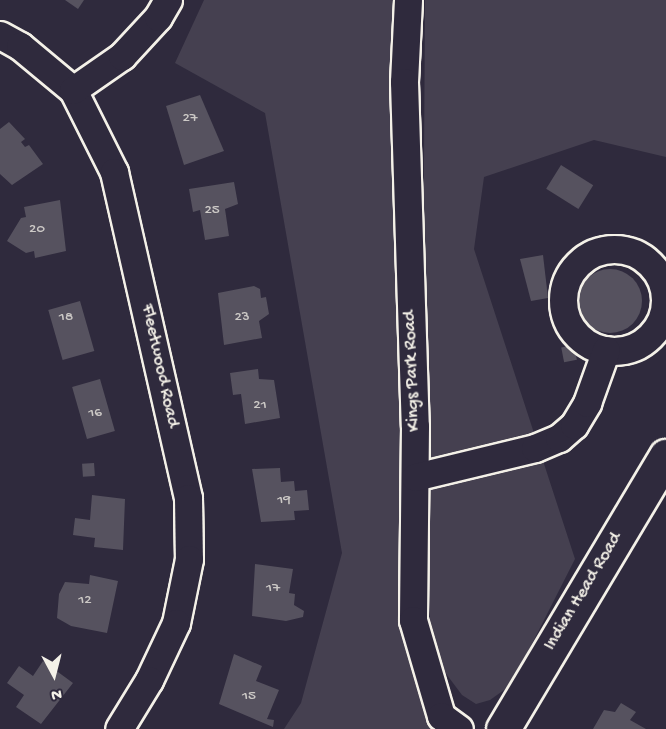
<!DOCTYPE html>
<style>
body{margin:0}
#map{position:relative;width:666px;height:729px;overflow:hidden;background:#2f2a3d;font-family:"Gochi Hand",sans-serif}
div>[style]{position:absolute}
.green>*{inset:0;background:#454050}
.building>*{inset:0;background:#56525f;transform-origin:0 0}
.round{border-radius:50%}
.roads{filter:drop-shadow(2px 0 #f4f1e8) drop-shadow(-2px 0 #f4f1e8) drop-shadow(0 2px #f4f1e8) drop-shadow(0 -2px #f4f1e8)}
.minor>*{height:27px;margin:-13.5px;padding:0 13.5px;transform-origin:13.5px;border-radius:13.5px;background:#2f2a3d}
.minor>.ring{margin:-13.5px;padding:0;box-sizing:content-box;background:none;border:27px solid #2f2a3d;border-radius:50%}
.major>*{height:33px;margin:-16.5px;padding:0 16.5px;transform-origin:16.5px;border-radius:16.5px;background:#2f2a3d}
span{translate:-50% -50%;white-space:nowrap;text-align:center;line-height:1.15;-webkit-text-stroke:4.5px #2f2a3d;paint-order:stroke}
.number-label{font-size:15px;color:#ccc9c6}
.number-label span{-webkit-text-stroke-width:0}
.street-label{font-size:18px;color:#f4f1e8}
.north{position:absolute;left:24px;top:645px;width:60px;height:60px;-webkit-text-stroke:4px #2f2a3d;paint-order:stroke;rotate:173deg;font-size:16px;font-weight:700;line-height:24px;text-align:center;color:#f4f1e8}
.north::after{content:'';display:block;margin:auto;width:21px;height:27px;background:#f4f1e8;clip-path:polygon(50% 0,100% 100%,50% 72%,0 100%)}
</style>
<div id="map">
<div class="green">
<i style="clip-path:polygon(204px 0,393px 0,404px 82px,413px 620px,459px 729px,284px 729px,301px 703px,342px 553px,265px 113px,175px 63px)"></i>
<i style="clip-path:polygon(425px 0,666px 0,666px 157px,594px 140px,484px 177px,474px 249px,575px 559px,511px 685px,490px 700px,476px 704px,462px 695px,441px 667px,430px 623px,423px 327px)"></i>
</div>
<div class="building">
<i style="clip-path:polygon(65px 0,84px 0,78px 9px)"></i>
<i style="clip-path:polygon(200px 95px,224px 151px,184px 165px,166px 106px)"></i>
<i style="clip-path:polygon(9px 122px,25px 139px,21px 142px,25px 147px,29px 145px,43px 164px,12px 185px,0 174px,0 129px)"></i>
<i style="left:561px;top:165px;width:38px;height:28px;rotate:32deg"></i>
<i style="clip-path:polygon(234px 182px,238px 204px,225px 209px,229px 236px,205px 240px,200px 210px,193px 212px,189px 189px)"></i>
<i style="clip-path:polygon(60px 200px,66px 251px,35px 258px,34px 251px,26px 253px,7px 241px,21px 218px,26px 217px,24px 207px)"></i>
<i style="clip-path:polygon(543px 255px,548px 298px,531px 301px,520px 259px)"></i>
<i class="round" style="left:578px;top:269px;width:64px;height:64px"></i>
<i style="clip-path:polygon(254px 286px,260px 289px,261px 298px,266px 297px,269px 314px,259px 321px,262px 338px,224px 345px,218px 293px)"></i>
<i style="left:80px;top:301px;width:52px;height:33px;rotate:74deg"></i>
<i style="left:574px;top:345px;width:15px;height:13px;rotate:79deg"></i>
<i style="clip-path:polygon(258px 369px,259px 379px,274px 380px,280px 418px,245px 424px,241px 394px,233px 395px,230px 373px)"></i>
<i style="left:100px;top:379px;width:54px;height:29px;rotate:74deg"></i>
<i style="left:94px;top:463px;width:13px;height:12px;rotate:86deg"></i>
<i style="clip-path:polygon(280px 468px,281px 482px,294px 481px,295px 491px,307px 490px,309px 510px,294px 511px,295px 520px,261px 522px,252px 469px)"></i>
<i style="clip-path:polygon(92px 495px,125px 499px,123px 550px,94px 547px,95px 538px,73px 535px,75px 518px,90px 520px)"></i>
<i style="clip-path:polygon(255px 564px,293px 569px,289px 593px,295px 594px,294px 605px,304px 611px,303px 617px,286px 621px,252px 616px)"></i>
<i style="clip-path:polygon(90px 575px,118px 581px,107px 633px,71px 626px,57px 618px,59px 594px,65px 582px,89px 584px)"></i>
<i style="clip-path:polygon(234px 654px,262px 666px,256px 681px,279px 690px,267px 719px,274px 720px,273px 727px,219px 704px)"></i>
<i style="clip-path:polygon(43px 661px,73px 683px,41px 724px,16px 707px,24px 695px,7px 683px,19px 666px,33px 676px)"></i>
<i style="clip-path:polygon(621px 703px,636px 712px,630px 720px,646px 729px,593px 729px,604px 710px,615px 712px)"></i>
</div>
<div class="roads">
<div class="minor">
<i style="left:408px;top:0;width:82px;rotate:92.8deg"></i>
<i style="left:404px;top:82px;width:344px;rotate:88.2deg"></i>
<i style="left:415px;top:426px;width:194px;rotate:90.6deg"></i>
<i style="left:413px;top:620px;width:100px;rotate:73.7deg"></i>
<i style="left:441px;top:716px;width:22px;rotate:36deg"></i>
<i style="left:0;top:35px;width:23px;rotate:29deg"></i>
<i style="left:20px;top:46px;width:69px;rotate:39.7deg"></i>
<i style="left:73px;top:90px;width:92px;rotate:63.4deg"></i>
<i style="left:114px;top:172px;width:334px;rotate:77.2deg"></i>
<i style="left:188px;top:498px;width:61px;rotate:89.1deg"></i>
<i style="left:189px;top:559px;width:65px;rotate:101.5deg"></i>
<i style="left:176px;top:623px;width:63px;rotate:115.3deg"></i>
<i style="left:149px;top:680px;width:57px;rotate:121.5deg"></i>
<i style="left:73px;top:90px;width:60px;rotate:-34.8deg"></i>
<i style="left:122px;top:56px;width:53px;rotate:-47.3deg"></i>
<i style="left:158px;top:17px;width:20px;rotate:-60deg"></i>
<i class="ring" style="left:563px;top:249px;width:75px;height:75px"></i>
<i style="left:415px;top:477px;width:123px;rotate:-13.6deg"></i>
<i style="left:535px;top:448px;width:26px;rotate:-23deg"></i>
<i style="left:559px;top:438px;width:20px;rotate:-41deg"></i>
<i style="left:574px;top:425px;width:26px;rotate:-59deg"></i>
<i style="left:587px;top:403px;width:56px;rotate:-70.3deg"></i>
</div>
<div class="major">
<i style="left:503px;top:729px;width:318px;rotate:-59.2deg"></i>
</div>
</div>
<div class="number-label">
<span style="left:190px;top:119px">27</span>
<span style="left:212px;top:211px">25</span>
<span style="left:37px;top:230px">20</span>
<span style="left:66px;top:318px">18</span>
<span style="left:242px;top:318px">23</span>
<span style="left:260px;top:406px">21</span>
<span style="left:95px;top:414px">16</span>
<span style="left:284px;top:501px">19</span>
<span style="left:273px;top:589px">17</span>
<span style="left:85px;top:601px">12</span>
<span style="left:249px;top:697px">15</span>
</div>
<div class="street-label">
<span style="left:159px;top:366px;rotate:78deg">Fleetwood Road</span>
<span style="left:413px;top:371px;rotate:-92deg">Kings Park Road</span>
<span style="left:584px;top:592px;rotate:-59deg">Indian Head Road</span>
</div>
<div class="north">N</div>
</div>
